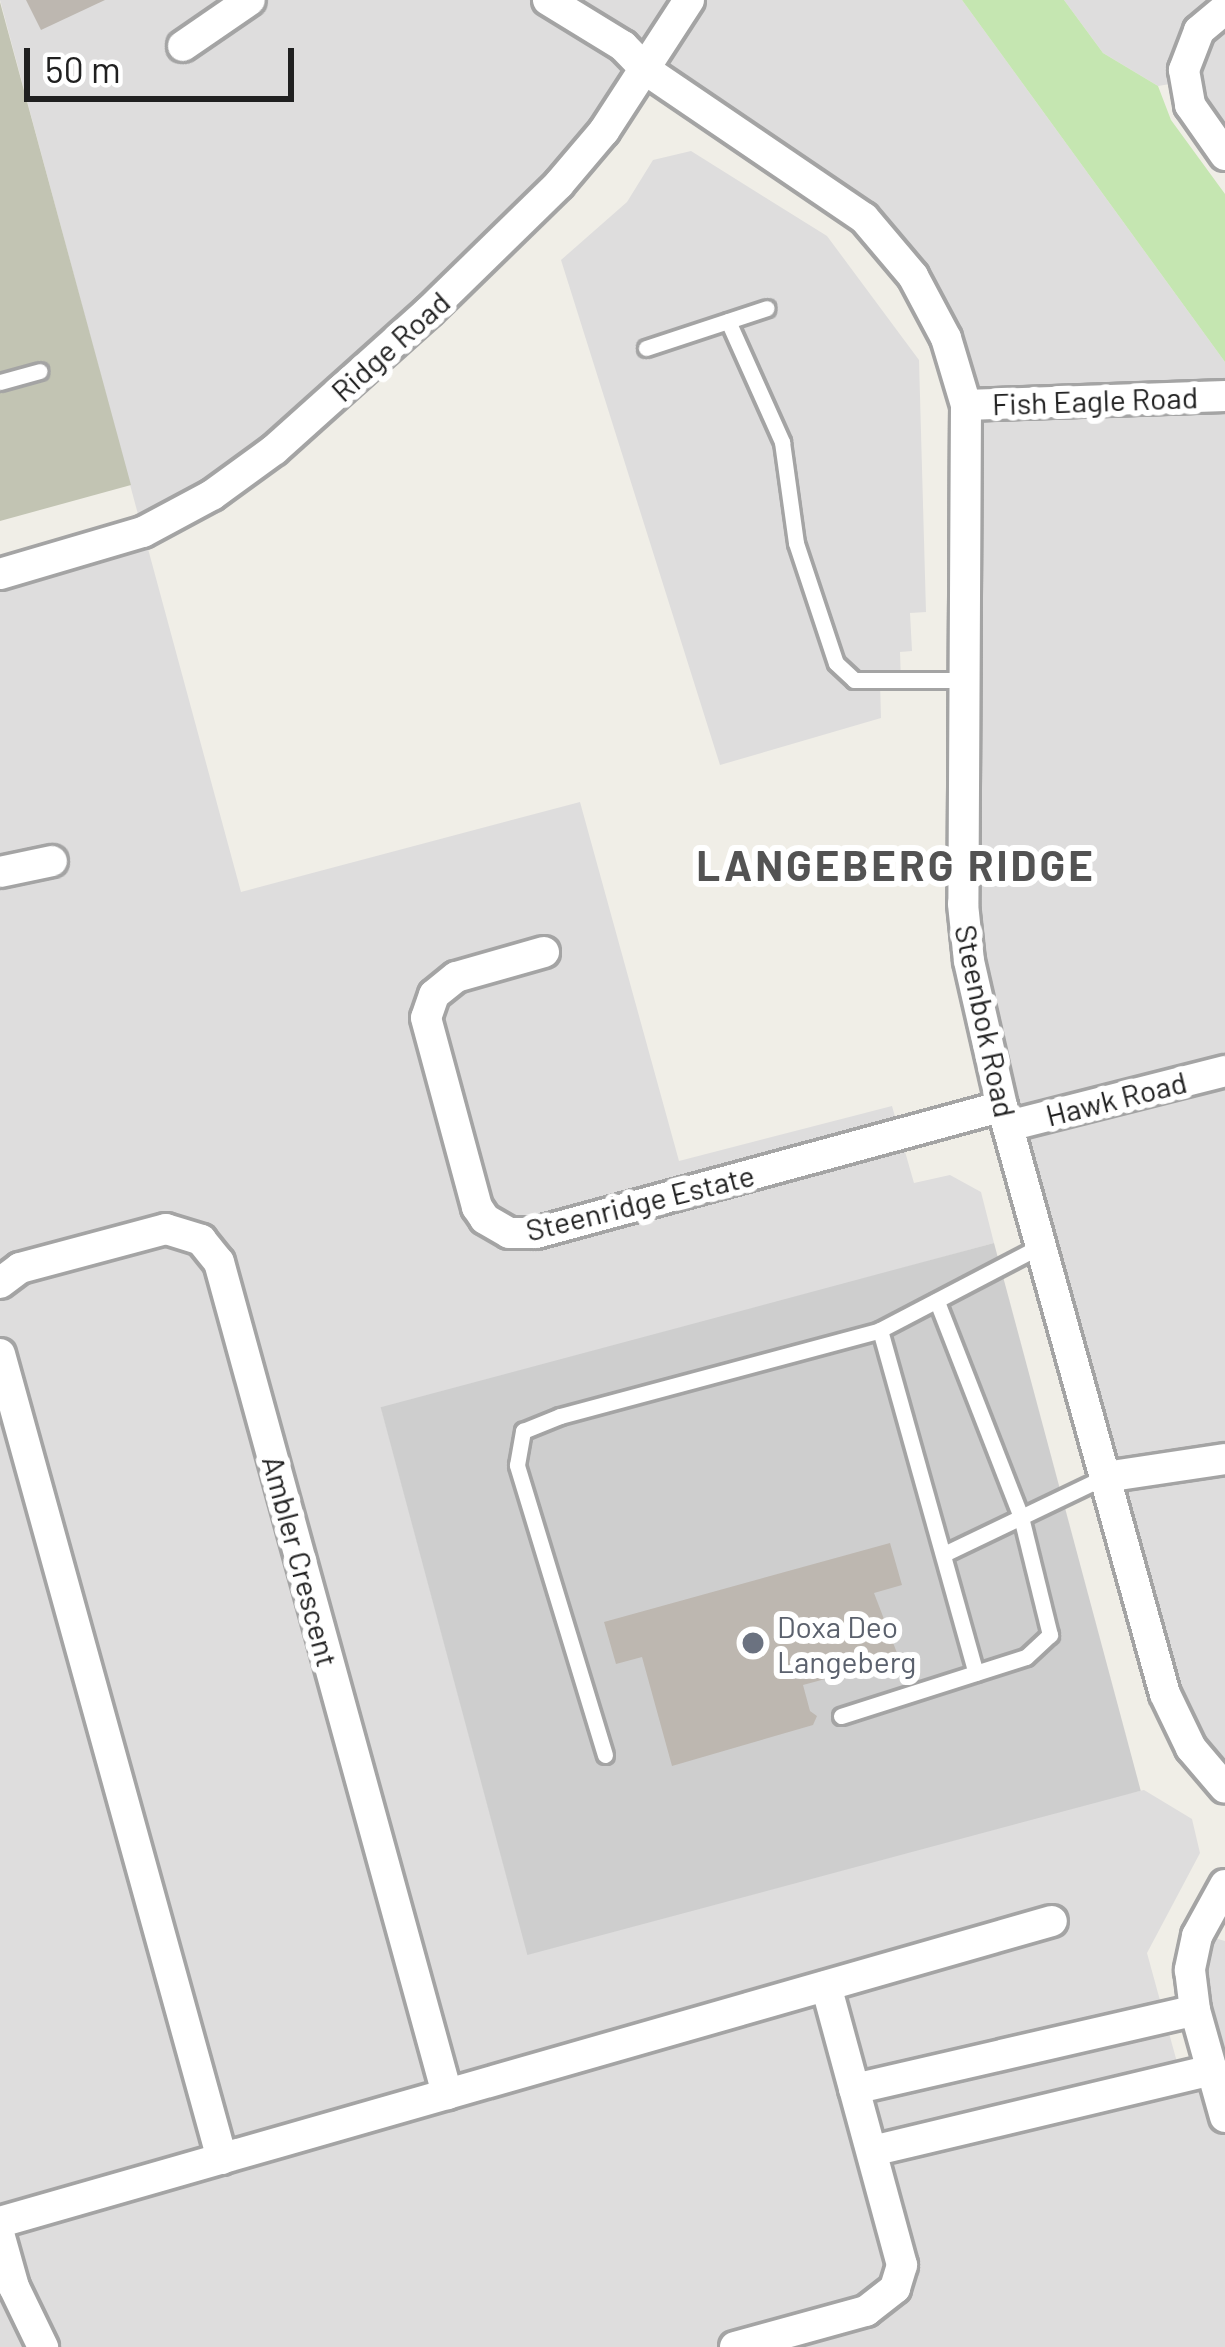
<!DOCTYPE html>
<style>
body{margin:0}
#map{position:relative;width:1225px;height:2347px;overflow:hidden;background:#f0eee7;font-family:Barlow,sans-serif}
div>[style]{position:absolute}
.residential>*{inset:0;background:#dedddd}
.religious>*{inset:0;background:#cecece;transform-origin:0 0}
.construction>*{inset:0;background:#c2c4b3}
.grass>*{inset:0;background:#c5e6b1}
.building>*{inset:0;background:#bdb7b0}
.roads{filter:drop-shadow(3px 0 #a4a4a4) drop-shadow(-3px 0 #a4a4a4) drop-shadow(0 3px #a4a4a4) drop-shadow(0 -3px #a4a4a4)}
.service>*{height:15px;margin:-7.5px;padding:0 7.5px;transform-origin:7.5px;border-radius:7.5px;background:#fff}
.minor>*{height:30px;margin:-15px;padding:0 15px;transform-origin:15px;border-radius:15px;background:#fff}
.dots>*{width:33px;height:33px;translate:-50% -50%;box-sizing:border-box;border:6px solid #fff;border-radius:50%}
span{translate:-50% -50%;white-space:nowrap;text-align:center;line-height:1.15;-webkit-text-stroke:12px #fff;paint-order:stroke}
.street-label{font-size:30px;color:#202020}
.worship-label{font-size:30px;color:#5b616d}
.left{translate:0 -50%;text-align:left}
.district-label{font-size:42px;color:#535353;font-weight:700;letter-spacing:3px}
.scale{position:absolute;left:24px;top:48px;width:270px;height:54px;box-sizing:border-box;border:6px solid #202020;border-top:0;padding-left:15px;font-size:36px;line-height:42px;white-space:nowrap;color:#202020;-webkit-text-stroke:9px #fff;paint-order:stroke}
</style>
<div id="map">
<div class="residential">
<i style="clip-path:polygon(0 0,962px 0,1225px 362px,1225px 1793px,1187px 1749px,966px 961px,964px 404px,890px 248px,646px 72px,433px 312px,144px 534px,241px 892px,580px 802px,679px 1161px,892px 1106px,914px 1183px,950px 1175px,981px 1192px,994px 1243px,382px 1411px,521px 1929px,1144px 1790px,1192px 1819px,1200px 1853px,1147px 1953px,1186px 2095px,1218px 2086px,1200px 1934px,1225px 1941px,1225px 2347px,0 2347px,0 576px,143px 533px)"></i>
<i style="clip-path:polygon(1064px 0,1225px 0,1225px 159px,1182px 82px,1158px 86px,1103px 53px)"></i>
<i style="clip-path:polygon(691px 151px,827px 236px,919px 360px,926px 612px,910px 613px,912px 651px,900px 652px,901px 682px,880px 683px,881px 718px,720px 765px,561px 260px,627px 202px,653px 160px)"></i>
</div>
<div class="religious">
<i style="left:994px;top:1243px;width:567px;height:635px;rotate:75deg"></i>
</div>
<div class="construction">
<i style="clip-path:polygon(0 2px,131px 485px,0 521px)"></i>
</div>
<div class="grass">
<i style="clip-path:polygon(962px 0,1064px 0,1103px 53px,1158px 86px,1171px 120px,1225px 194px,1225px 362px)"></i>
</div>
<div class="building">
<i style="clip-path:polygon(26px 0,105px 0,41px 30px)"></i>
<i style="clip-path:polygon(890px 1543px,902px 1585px,874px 1593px,902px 1666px,864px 1677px,862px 1669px,803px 1685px,810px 1711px,817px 1716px,813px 1725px,672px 1766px,642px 1657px,616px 1664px,604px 1622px)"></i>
</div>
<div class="roads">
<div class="service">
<i style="left:728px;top:321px;width:133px;rotate:65.9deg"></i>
<i style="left:782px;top:442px;width:102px;rotate:82.1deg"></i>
<i style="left:796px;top:543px;width:126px;rotate:71.6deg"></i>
<i style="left:836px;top:663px;width:25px;rotate:43deg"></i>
<i style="left:854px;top:680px;width:111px"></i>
<i style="left:646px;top:348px;width:127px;rotate:-18.3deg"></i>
<i style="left:0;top:382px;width:41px;rotate:-15.4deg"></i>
<i style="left:880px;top:1330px;width:356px;rotate:74.4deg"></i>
<i style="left:944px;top:1554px;width:178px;rotate:-25.6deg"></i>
<i style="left:841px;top:1716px;width:194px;rotate:-17.7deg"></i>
<i style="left:1026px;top:1657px;width:33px;rotate:-43deg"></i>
<i style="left:1050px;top:1635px;width:122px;rotate:-103.8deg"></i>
<i style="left:1021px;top:1517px;width:232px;rotate:-111.3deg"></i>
<i style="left:605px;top:1755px;width:303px;rotate:-106.9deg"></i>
<i style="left:517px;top:1465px;width:35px;rotate:-80deg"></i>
<i style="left:523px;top:1431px;width:40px;rotate:-22deg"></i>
<i style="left:560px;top:1416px;width:331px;rotate:-15deg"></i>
<i style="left:880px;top:1330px;width:182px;rotate:-27.6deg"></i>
</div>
<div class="minor">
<i style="left:548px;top:0;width:88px;rotate:31.5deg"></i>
<i style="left:623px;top:46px;width:33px;rotate:46deg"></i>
<i style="left:646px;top:70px;width:263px;rotate:34.2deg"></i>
<i style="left:864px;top:218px;width:76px;rotate:49.8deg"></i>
<i style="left:913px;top:276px;width:70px;rotate:62deg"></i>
<i style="left:946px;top:338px;width:70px;rotate:73.4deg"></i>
<i style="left:966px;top:405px;width:499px;rotate:90.3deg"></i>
<i style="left:963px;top:904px;width:57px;rotate:84deg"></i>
<i style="left:969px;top:961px;width:149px;rotate:77.2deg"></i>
<i style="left:1002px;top:1106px;width:610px;rotate:74.51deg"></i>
<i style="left:1165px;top:1694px;width:60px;rotate:64.3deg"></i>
<i style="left:1191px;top:1748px;width:52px;rotate:49.6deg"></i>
<i style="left:1225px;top:9px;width:34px;rotate:140deg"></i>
<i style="left:1199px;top:31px;width:42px;rotate:111deg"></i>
<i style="left:1184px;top:70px;width:36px;rotate:80deg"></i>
<i style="left:1190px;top:105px;width:61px;rotate:55deg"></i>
<i style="left:183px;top:46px;width:81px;rotate:-34.5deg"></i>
<i style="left:966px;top:405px;width:259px;rotate:-2deg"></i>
<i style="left:0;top:574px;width:149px;rotate:-16.4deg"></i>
<i style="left:143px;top:532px;width:78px;rotate:-28.2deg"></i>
<i style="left:212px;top:495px;width:77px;rotate:-36deg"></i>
<i style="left:274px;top:450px;width:208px;rotate:-41.9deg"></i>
<i style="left:429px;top:311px;width:182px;rotate:-44.3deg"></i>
<i style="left:559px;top:184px;width:70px;rotate:-49.7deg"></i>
<i style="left:604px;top:131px;width:156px;rotate:-57deg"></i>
<i style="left:0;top:872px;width:53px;rotate:-11.9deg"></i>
<i style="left:544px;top:952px;width:91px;rotate:164.1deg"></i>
<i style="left:456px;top:977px;width:28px;rotate:141deg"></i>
<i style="left:434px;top:995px;width:24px;rotate:109deg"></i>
<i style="left:426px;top:1018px;width:196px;rotate:74.9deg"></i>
<i style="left:477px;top:1207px;width:14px;rotate:56deg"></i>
<i style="left:485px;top:1219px;width:28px;rotate:30deg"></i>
<i style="left:509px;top:1233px;width:27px"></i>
<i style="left:536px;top:1233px;width:483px;rotate:-15.2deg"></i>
<i style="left:1008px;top:1126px;width:224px;rotate:-14.2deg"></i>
<i style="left:0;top:1283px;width:25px;rotate:-37deg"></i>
<i style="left:20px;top:1268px;width:151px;rotate:-15deg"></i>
<i style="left:166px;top:1229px;width:37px;rotate:17deg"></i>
<i style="left:201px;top:1240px;width:28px;rotate:51deg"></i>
<i style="left:219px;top:1262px;width:863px;rotate:74.67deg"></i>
<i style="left:0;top:1354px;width:835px;rotate:74.58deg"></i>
<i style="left:1105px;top:1477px;width:121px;rotate:-8.5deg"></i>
<i style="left:1225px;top:1885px;width:58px;rotate:118.8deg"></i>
<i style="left:1197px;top:1936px;width:35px;rotate:102deg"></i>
<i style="left:1190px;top:1970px;width:40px;rotate:82.9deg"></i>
<i style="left:1195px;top:2010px;width:111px;rotate:74.3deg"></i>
<i style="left:854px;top:2089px;width:350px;rotate:-13deg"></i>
<i style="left:872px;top:2151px;width:350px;rotate:-13.4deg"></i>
<i style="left:0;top:2222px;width:1094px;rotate:-15.97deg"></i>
<i style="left:0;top:2237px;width:52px;rotate:74.4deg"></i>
<i style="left:14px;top:2287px;width:67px;rotate:64.2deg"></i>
<i style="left:735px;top:2347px;width:136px;rotate:-15.4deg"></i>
<i style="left:866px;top:2311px;width:37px;rotate:-38deg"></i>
<i style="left:895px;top:2288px;width:24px;rotate:-73deg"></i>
<i style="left:902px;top:2265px;width:289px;rotate:-105.2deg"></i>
</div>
</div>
<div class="dots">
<i style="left:753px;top:1643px;background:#6b7280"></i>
</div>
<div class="street-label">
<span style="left:390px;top:346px;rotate:-42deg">Ridge Road</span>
<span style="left:1095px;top:400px;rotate:-2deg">Fish Eagle Road</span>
<span style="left:986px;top:1021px;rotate:78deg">Steenbok Road</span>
<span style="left:1116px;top:1098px;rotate:-14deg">Hawk Road</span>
<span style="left:640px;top:1202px;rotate:-14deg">Steenridge Estate</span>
<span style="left:301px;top:1561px;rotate:75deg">Ambler Crescent</span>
</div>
<div class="worship-label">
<span class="left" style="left:777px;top:1643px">Doxa Deo<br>Langeberg</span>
</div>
<div class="district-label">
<span style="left:896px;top:864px">LANGEBERG RIDGE</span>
</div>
<div class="scale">50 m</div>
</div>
